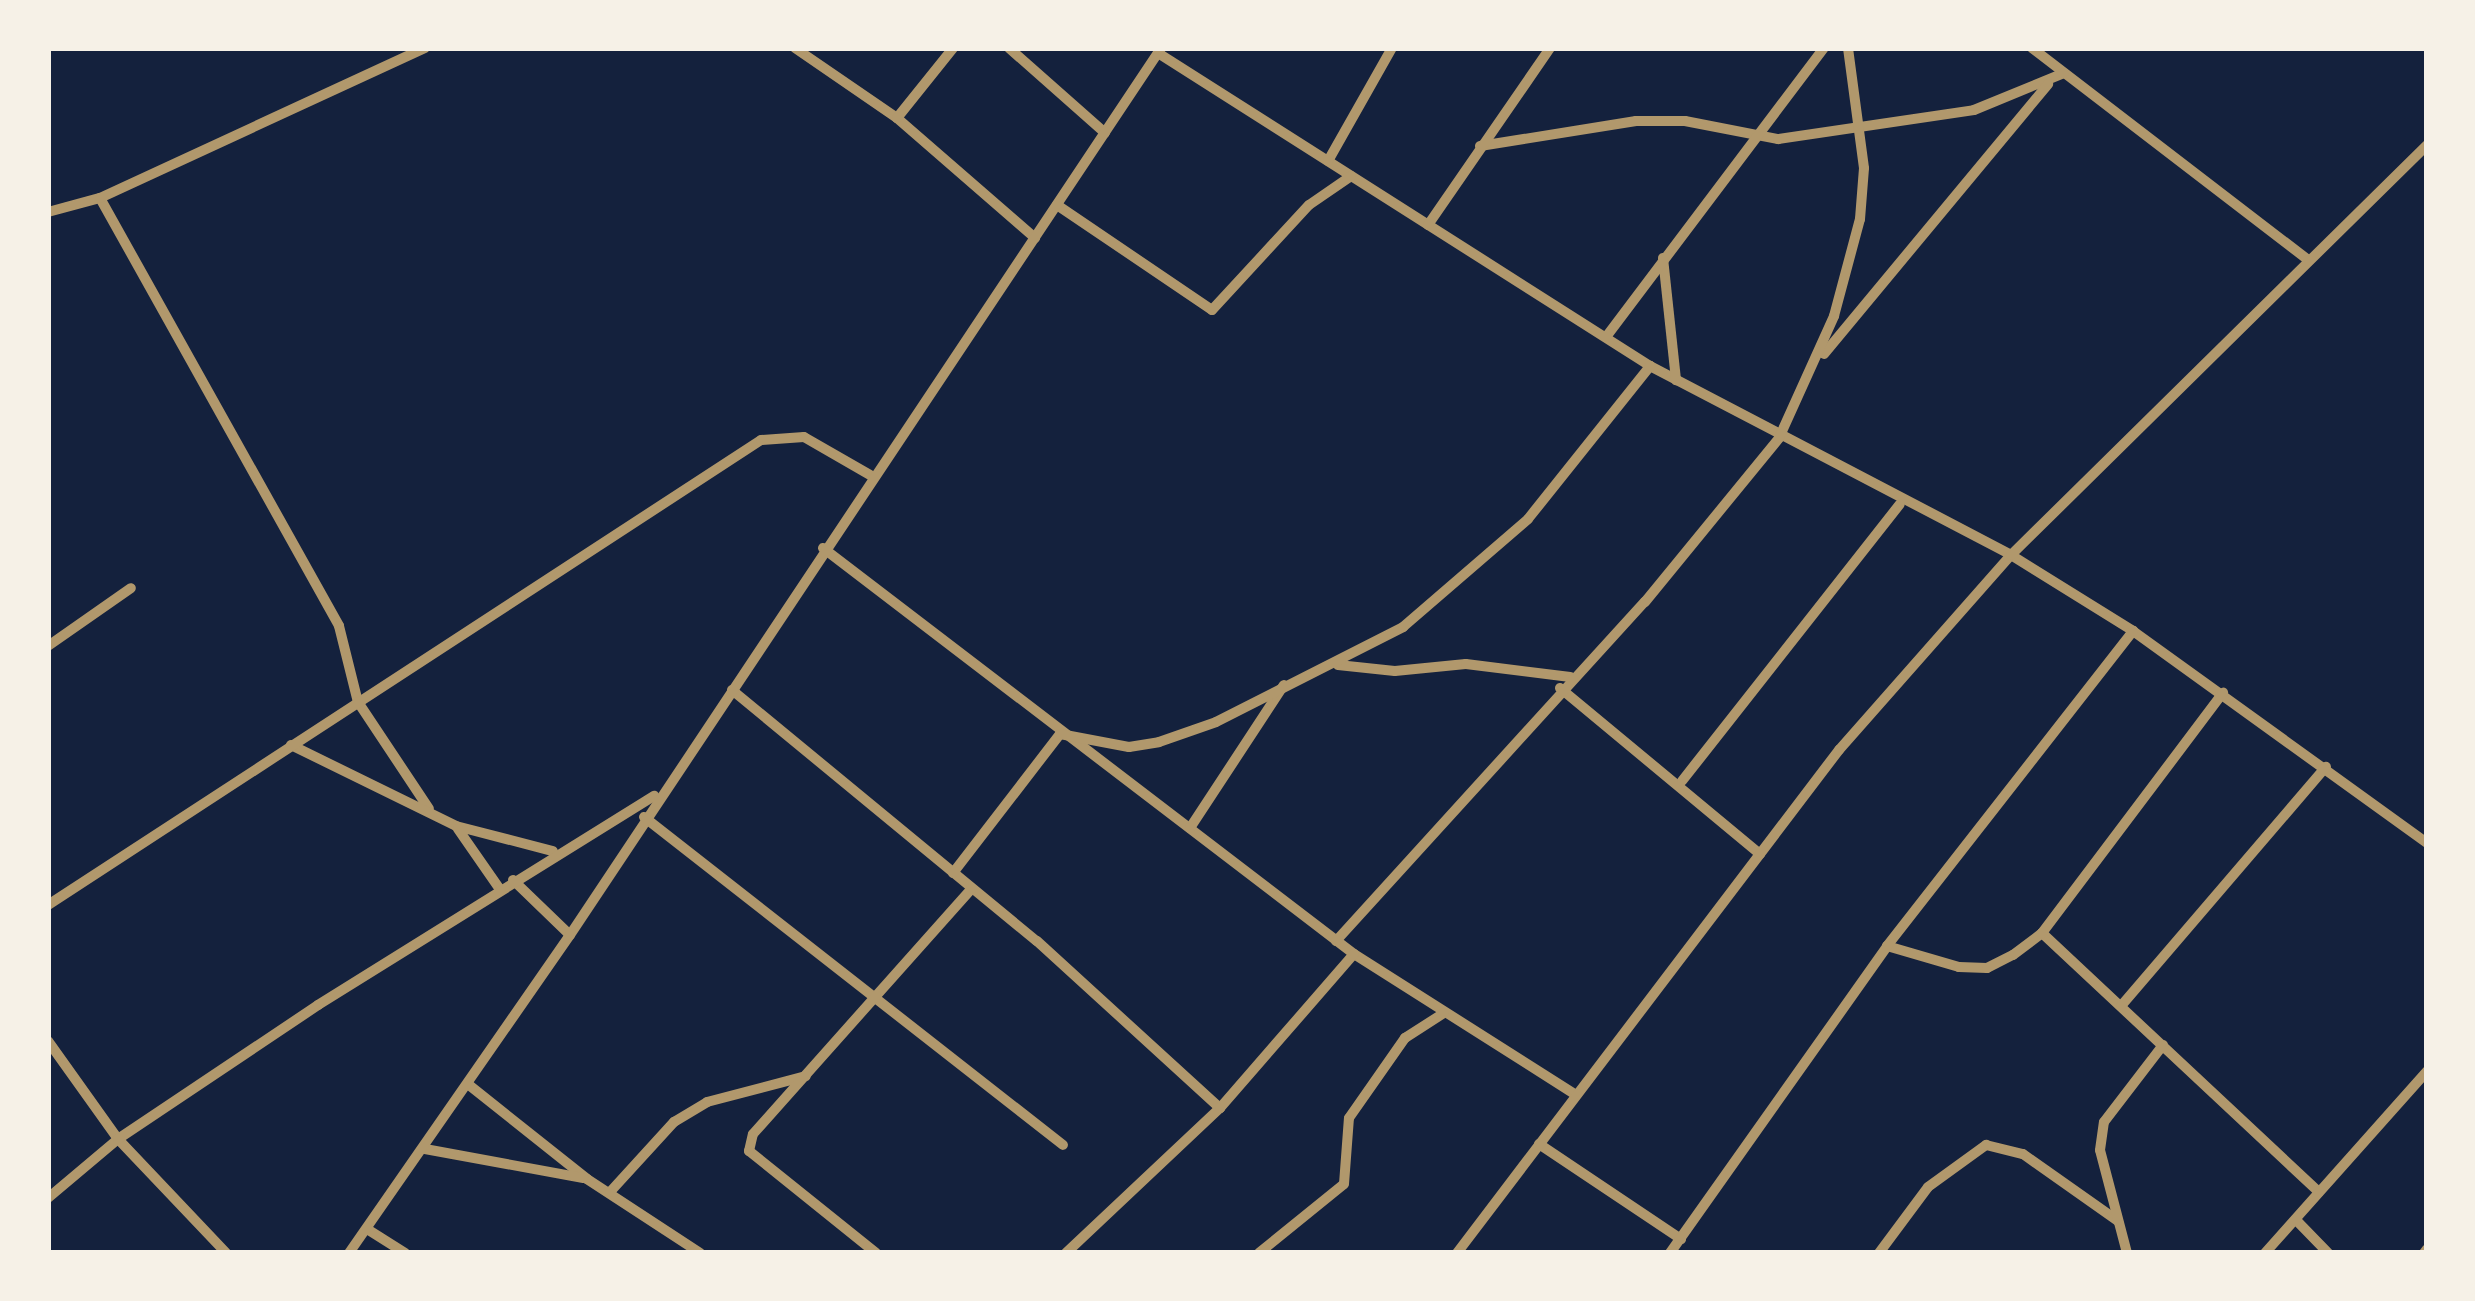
<!DOCTYPE html>
<style>
body{margin:0}
#map{position:relative;width:2475px;height:1301px;overflow:hidden;background:#14213d;font-family:Manrope,sans-serif}
div>[style]{position:absolute}
.minor>*{height:10px;margin:-5px;padding:0 5px;transform-origin:5px;border-radius:5px;background:#b1986c}
span{translate:-50% -50%;white-space:nowrap;text-align:center;line-height:1.15;-webkit-text-stroke:10px #f6f1e7;paint-order:stroke}
.frame{position:absolute;inset:0;border:51px solid #f6f1e7;pointer-events:none}
</style>
<div id="map">
<div class="minor">
<i style="left:795px;top:48px;width:124px;rotate:34.5deg"></i>
<i style="left:897px;top:118px;width:183px;rotate:41deg"></i>
<i style="left:1009px;top:48px;width:128px;rotate:41.5deg"></i>
<i style="left:2032px;top:48px;width:347px;rotate:37.5deg"></i>
<i style="left:1158px;top:53px;width:583px;rotate:32.46deg"></i>
<i style="left:1650px;top:366px;width:407px;rotate:27.6deg"></i>
<i style="left:2011px;top:555px;width:144px;rotate:31.9deg"></i>
<i style="left:2133px;top:631px;width:362px;rotate:35.8deg"></i>
<i style="left:897px;top:118px;width:90px;rotate:-51.3deg"></i>
<i style="left:1480px;top:146px;width:158px;rotate:-9.1deg"></i>
<i style="left:1636px;top:121px;width:49px"></i>
<i style="left:1685px;top:121px;width:95px;rotate:11deg"></i>
<i style="left:1778px;top:139px;width:198px;rotate:-8.4deg"></i>
<i style="left:1974px;top:110px;width:97px;rotate:-22.3deg"></i>
<i style="left:1328px;top:161px;width:130px;rotate:-60.5deg"></i>
<i style="left:100px;top:198px;width:490px;rotate:60.8deg"></i>
<i style="left:339px;top:626px;width:78px;rotate:76deg"></i>
<i style="left:358px;top:702px;width:128px;rotate:56.4deg"></i>
<i style="left:1057px;top:205px;width:187px;rotate:34.1deg"></i>
<i style="left:1212px;top:310px;width:143px;rotate:-47.3deg"></i>
<i style="left:1309px;top:205px;width:51px;rotate:-34.6deg"></i>
<i style="left:48px;top:212px;width:54px;rotate:-15.1deg"></i>
<i style="left:100px;top:198px;width:358px;rotate:-24.8deg"></i>
<i style="left:1428px;top:225px;width:215px;rotate:-55.4deg"></i>
<i style="left:1663px;top:258px;width:123px;rotate:83.9deg"></i>
<i style="left:1606px;top:337px;width:362px;rotate:-53deg"></i>
<i style="left:1824px;top:354px;width:351px;rotate:-50.3deg"></i>
<i style="left:823px;top:548px;width:668px;rotate:37.4deg"></i>
<i style="left:1354px;top:954px;width:263px;rotate:32.4deg"></i>
<i style="left:48px;top:646px;width:101px;rotate:-34.9deg"></i>
<i style="left:1338px;top:665px;width:57px;rotate:6deg"></i>
<i style="left:1395px;top:671px;width:71px;rotate:-5.6deg"></i>
<i style="left:1466px;top:664px;width:105px;rotate:7.1deg"></i>
<i style="left:1560px;top:688px;width:260px;rotate:39.7deg"></i>
<i style="left:732px;top:690px;width:395px;rotate:39.5deg"></i>
<i style="left:1037px;top:941px;width:248px;rotate:42.4deg"></i>
<i style="left:291px;top:745px;width:184px;rotate:26.1deg"></i>
<i style="left:456px;top:826px;width:100px;rotate:14.5deg"></i>
<i style="left:1682px;top:781px;width:352px;rotate:-51.8deg"></i>
<i style="left:644px;top:817px;width:532px;rotate:38.05deg"></i>
<i style="left:1190px;top:828px;width:171px;rotate:-56.7deg"></i>
<i style="left:458px;top:829px;width:72px;rotate:55.2deg"></i>
<i style="left:953px;top:873px;width:175px;rotate:-52.4deg"></i>
<i style="left:1060px;top:734px;width:70px;rotate:10.7deg"></i>
<i style="left:1129px;top:747px;width:30px;rotate:-9deg"></i>
<i style="left:1159px;top:742px;width:60px;rotate:-19.3deg"></i>
<i style="left:1216px;top:722px;width:210px;rotate:-26.9deg"></i>
<i style="left:1403px;top:627px;width:165px;rotate:-40.8deg"></i>
<i style="left:1528px;top:519px;width:196px;rotate:-51.4deg"></i>
<i style="left:513px;top:880px;width:79px;rotate:44deg"></i>
<i style="left:48px;top:905px;width:851px;rotate:-33.11deg"></i>
<i style="left:761px;top:440px;width:43px;rotate:-4deg"></i>
<i style="left:804px;top:437px;width:76px;rotate:29.9deg"></i>
<i style="left:2042px;top:933px;width:379px;rotate:43.1deg"></i>
<i style="left:1336px;top:941px;width:459px;rotate:-47.7deg"></i>
<i style="left:1645px;top:602px;width:212px;rotate:-50.7deg"></i>
<i style="left:1779px;top:438px;width:134px;rotate:-65.7deg"></i>
<i style="left:1834px;top:316px;width:100px;rotate:-75deg"></i>
<i style="left:1860px;top:219px;width:51px;rotate:-85.5deg"></i>
<i style="left:1864px;top:168px;width:121px;rotate:-97.6deg"></i>
<i style="left:1887px;top:946px;width:75px;rotate:16.3deg"></i>
<i style="left:1959px;top:967px;width:28px;rotate:2deg"></i>
<i style="left:1987px;top:968px;width:29px;rotate:-27deg"></i>
<i style="left:2013px;top:955px;width:36px;rotate:-37deg"></i>
<i style="left:2042px;top:933px;width:301px;rotate:-53deg"></i>
<i style="left:2121px;top:1006px;width:315px;rotate:-49.4deg"></i>
<i style="left:48px;top:1041px;width:120px;rotate:54.5deg"></i>
<i style="left:118px;top:1139px;width:157px;rotate:46.5deg"></i>
<i style="left:469px;top:1085px;width:151px;rotate:38.5deg"></i>
<i style="left:587px;top:1179px;width:135px;rotate:33.2deg"></i>
<i style="left:1539px;top:1144px;width:171px;rotate:33.8deg"></i>
<i style="left:425px;top:1149px;width:161px;rotate:10.4deg"></i>
<i style="left:610px;top:1192px;width:95px;rotate:-47.6deg"></i>
<i style="left:674px;top:1122px;width:39px;rotate:-31deg"></i>
<i style="left:707px;top:1102px;width:102px;rotate:-14.7deg"></i>
<i style="left:48px;top:1198px;width:92px;rotate:-40.1deg"></i>
<i style="left:118px;top:1139px;width:241px;rotate:-33.8deg"></i>
<i style="left:318px;top:1005px;width:396px;rotate:-31.9deg"></i>
<i style="left:2297px;top:1221px;width:45px;rotate:45.9deg"></i>
<i style="left:367px;top:1229px;width:45px;rotate:32.3deg"></i>
<i style="left:349px;top:1253px;width:387px;rotate:-55.2deg"></i>
<i style="left:570px;top:935px;width:1066px;rotate:-56.32deg"></i>
<i style="left:876px;top:1253px;width:163px;rotate:-141.2deg"></i>
<i style="left:749px;top:1151px;width:17px;rotate:-77deg"></i>
<i style="left:753px;top:1134px;width:328px;rotate:-48.3deg"></i>
<i style="left:1066px;top:1253px;width:212px;rotate:-43.3deg"></i>
<i style="left:1220px;top:1108px;width:204px;rotate:-49deg"></i>
<i style="left:1259px;top:1253px;width:109px;rotate:-39.1deg"></i>
<i style="left:1344px;top:1184px;width:66px;rotate:-85.7deg"></i>
<i style="left:1349px;top:1118px;width:98px;rotate:-55deg"></i>
<i style="left:1405px;top:1038px;width:46px;rotate:-32.7deg"></i>
<i style="left:1457px;top:1253px;width:632px;rotate:-52.79deg"></i>
<i style="left:1839px;top:750px;width:260px;rotate:-48.6deg"></i>
<i style="left:2011px;top:555px;width:584px;rotate:-44.58deg"></i>
<i style="left:1670px;top:1253px;width:376px;rotate:-54.7deg"></i>
<i style="left:1887px;top:946px;width:400px;rotate:-52deg"></i>
<i style="left:1879px;top:1253px;width:82px;rotate:-53.4deg"></i>
<i style="left:1928px;top:1187px;width:72px;rotate:-35.9deg"></i>
<i style="left:1986px;top:1145px;width:38px;rotate:14deg"></i>
<i style="left:2023px;top:1154px;width:116px;rotate:35.2deg"></i>
<i style="left:2127px;top:1253px;width:106px;rotate:-104.7deg"></i>
<i style="left:2100px;top:1150px;width:28px;rotate:-82deg"></i>
<i style="left:2104px;top:1122px;width:97px;rotate:-52.5deg"></i>
<i style="left:2265px;top:1253px;width:244px;rotate:-48.3deg"></i>
<i style="left:2424px;top:1253px;width:5px;rotate:-53deg"></i>
</div>
<div class="frame"></div>
</div>
